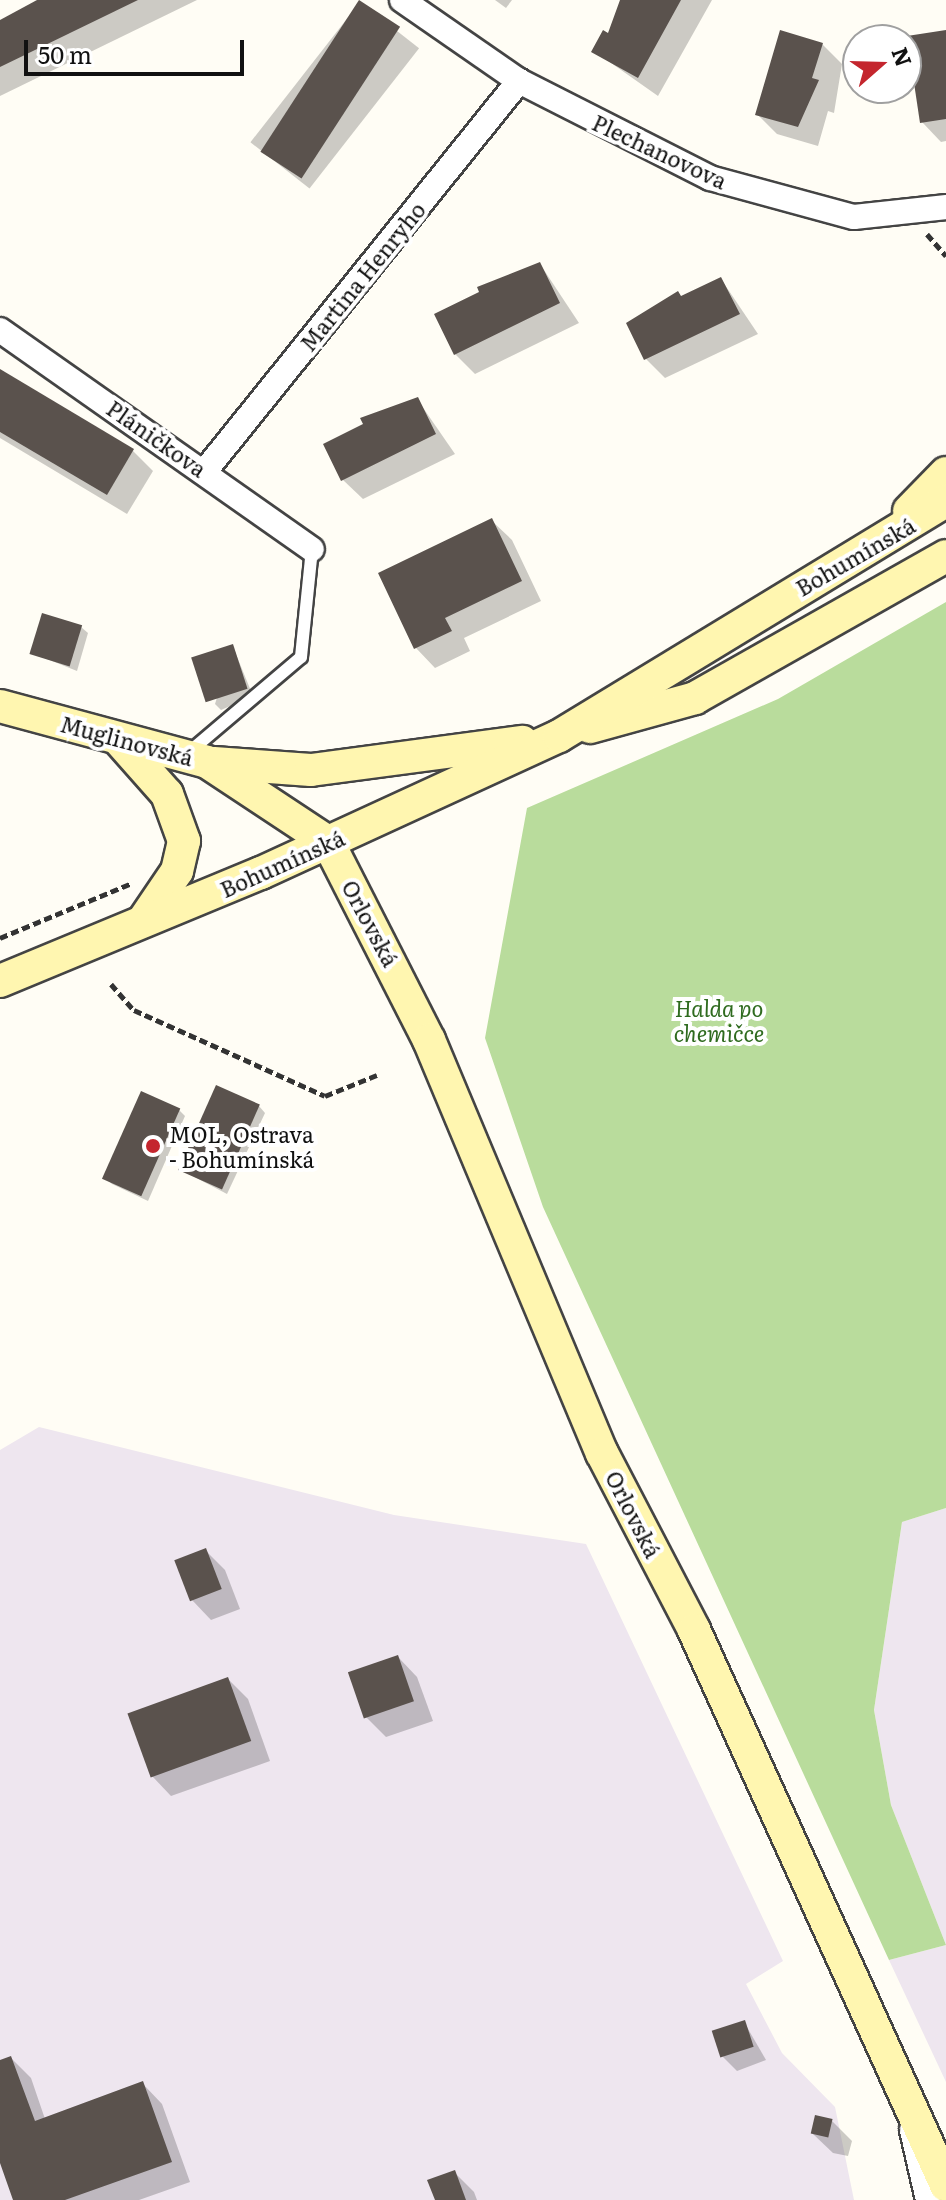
<!DOCTYPE html>
<meta charset="utf-8">
<style>
body{margin:0}
#map{position:relative;width:946px;height:2200px;overflow:hidden;background:#fffdf5;font-family:Literata,serif}
div>[style]{position:absolute}
.industrial>*{inset:0;background:#eee6ef}
.forest>*{inset:0;background:#b9dc9c}
.shadow>*{inset:0;background:#0003;transform-origin:0 0}
.building>*{inset:0;background:#5a524d;transform-origin:0 0}
.path>*{height:5px;margin-top:-2.5px;transform-origin:0;background:repeating-linear-gradient(90deg,#333 0 8px,transparent 0 12px)}
.roads{filter:drop-shadow(2px 0 #444) drop-shadow(-2px 0 #444) drop-shadow(0 2px #444) drop-shadow(0 -2px #444)}
.service>*{height:12px;margin:-6px;padding:0 6px;transform-origin:6px;border-radius:6px;background:#fff}
.minor>*{height:24px;margin:-12px;padding:0 12px;transform-origin:12px;border-radius:12px;background:#fff}
.secondary>*{height:32px;margin:-16px;padding:0 16px;transform-origin:16px;border-radius:16px;background:#fff6b0}
.dots>*{width:22px;height:22px;translate:-50% -50%;box-sizing:border-box;border:4px solid #fff;border-radius:50%}
span{translate:-50% -50%;white-space:nowrap;text-align:center;line-height:1.15;-webkit-text-stroke:8px #fff;paint-order:stroke}
.street-label{font-size:22px;color:#111}
.park-label{font-size:22px;color:#2f6b1f;font-style:italic}
.poi-label{font-size:22px;color:#111}
.left{translate:0 -50%;text-align:left}
.north{position:absolute;left:842px;top:24px;width:80px;height:80px;box-sizing:border-box;background:#fff;border:2px solid #a0a0a0;border-radius:50%;rotate:70deg;font-size:22px;font-weight:700;line-height:32px;text-align:center;color:#111}
.north::after{content:'';display:block;margin:auto;width:28px;height:36px;background:#c4262e;clip-path:polygon(50% 0,100% 100%,50% 72%,0 100%)}
.scale{position:absolute;left:24px;top:40px;width:220px;height:36px;box-sizing:border-box;border:4px solid #111;border-top:0;padding-left:10px;font-size:24px;line-height:28px;white-space:nowrap;color:#111;-webkit-text-stroke:6px #fff;paint-order:stroke}
</style>
<div id="map">
<div class="industrial">
<i style="clip-path:polygon(39px 1427px,394px 1515px,586px 1544px,783px 1961px,746px 1984px,782px 2053px,835px 2107px,854px 2200px,0 2200px,0 1450px)"></i>
<i style="clip-path:polygon(946px 1508px,946px 2082px,889px 1960px,946px 1945px,891px 1805px,874px 1710px,902px 1522px)"></i>
</div>
<div class="forest">
<i style="clip-path:polygon(946px 602px,946px 1508px,902px 1522px,874px 1710px,891px 1805px,946px 1945px,889px 1960px,543px 1207px,485px 1038px,527px 808px,778px 699px)"></i>
</div>
<div class="shadow">
<i style="clip-path:polygon(46px 0,197px 0,0 96px,0 23px)"></i>
<i style="clip-path:polygon(495px 0,512px 0,506px 8px)"></i>
<i style="clip-path:polygon(623px 0,712px 0,658px 96px,594px 51px,609px 36px)"></i>
<i style="left:360px;top:2px;width:75px;height:178px;rotate:38deg"></i>
<i style="clip-path:polygon(946px 32px,946px 141px,941px 142px,922px 122px)"></i>
<i style="clip-path:polygon(822px 44px,842px 64px,834px 113px,828px 111px,818px 146px,777px 134px,757px 114px)"></i>
<i style="clip-path:polygon(540px 264px,579px 323px,475px 374px,455px 354px)"></i>
<i style="clip-path:polygon(721px 279px,758px 334px,665px 378px,646px 359px,682px 298px)"></i>
<i style="clip-path:polygon(0 371px,133px 451px,153px 471px,127px 514px,0 438px)"></i>
<i style="clip-path:polygon(417px 399px,455px 454px,363px 499px,343px 480px)"></i>
<i style="clip-path:polygon(492px 521px,512px 540px,541px 601px,464px 638px,470px 651px,435px 668px,416px 648px)"></i>
<i style="clip-path:polygon(81px 627px,88px 633px,77px 671px,32px 653px)"></i>
<i style="clip-path:polygon(233px 647px,253px 696px,221px 710px,215px 704px)"></i>
<i style="clip-path:polygon(259px 1106px,265px 1113px,227px 1194px,179px 1169px)"></i>
<i style="clip-path:polygon(179px 1110px,185px 1116px,148px 1201px,112px 1184px,105px 1178px)"></i>
<i style="clip-path:polygon(205px 1550px,225px 1570px,240px 1609px,211px 1620px,192px 1600px)"></i>
<i style="clip-path:polygon(398px 1657px,417px 1677px,433px 1721px,386px 1737px,366px 1717px)"></i>
<i style="clip-path:polygon(228px 1679px,248px 1699px,270px 1761px,171px 1796px,152px 1776px)"></i>
<i style="clip-path:polygon(744px 2022px,766px 2060px,737px 2071px,723px 2057px)"></i>
<i style="clip-path:polygon(11px 2058px,31px 2078px,45px 2119px,143px 2084px,162px 2104px,190px 2182px,139px 2200px,15px 2200px,0 2157px,0 2062px)"></i>
<i style="clip-path:polygon(832px 2121px,852px 2141px,848px 2156px,833px 2153px,813px 2134px)"></i>
<i style="clip-path:polygon(454px 2172px,474px 2192px,477px 2200px,437px 2200px)"></i>
</div>
<div class="building">
<i style="clip-path:polygon(37px 0,138px 0,0 67px,0 20px)"></i>
<i style="left:359px;top:0;width:49px;height:181px;rotate:33deg"></i>
<i style="clip-path:polygon(620px 0,681px 0,638px 78px,591px 52px,603px 30px,608px 33px)"></i>
<i style="clip-path:polygon(780px 30px,823px 43px,812px 78px,819px 80px,798px 127px,755px 115px)"></i>
<i style="clip-path:polygon(946px 30px,946px 119px,920px 123px,907px 36px)"></i>
<i style="clip-path:polygon(540px 262px,560px 303px,454px 355px,434px 314px,479px 292px,477px 287px)"></i>
<i style="clip-path:polygon(721px 277px,740px 314px,644px 360px,626px 323px,678px 291px,681px 296px)"></i>
<i style="clip-path:polygon(0 369px,134px 449px,107px 495px,0 432px)"></i>
<i style="clip-path:polygon(418px 397px,436px 434px,341px 481px,323px 444px,363px 424px,360px 418px)"></i>
<i style="clip-path:polygon(492px 518px,522px 581px,445px 618px,452px 631px,414px 649px,378px 573px)"></i>
<i style="left:42px;top:613px;width:42px;height:43px;rotate:17deg"></i>
<i style="left:233px;top:644px;width:47px;height:44px;rotate:72deg"></i>
<i style="left:216px;top:1085px;width:48px;height:93px;rotate:24deg"></i>
<i style="left:141px;top:1091px;width:43px;height:96px;rotate:24deg"></i>
<i style="left:206px;top:1548px;width:44px;height:34px;rotate:69deg"></i>
<i style="left:398px;top:1655px;width:49px;height:53px;rotate:71deg"></i>
<i style="left:228px;top:1677px;width:68px;height:107px;rotate:70deg"></i>
<i style="left:745px;top:2020px;width:28px;height:35px;rotate:72deg"></i>
<i style="clip-path:polygon(11px 2056px,35px 2121px,143px 2081px,172px 2162px,65px 2200px,13px 2200px,0 2163px,0 2060px)"></i>
<i style="left:815px;top:2115px;width:18px;height:19px;rotate:13deg"></i>
<i style="clip-path:polygon(455px 2170px,466px 2200px,435px 2200px,427px 2180px)"></i>
</div>
<div class="path">
<i style="left:927px;top:234px;width:29px;rotate:49deg"></i>
<i style="left:0;top:938px;width:143px;rotate:-22.6deg"></i>
<i style="left:111px;top:984px;width:35px;rotate:49deg"></i>
<i style="left:134px;top:1010px;width:209px;rotate:24.2deg"></i>
<i style="left:325px;top:1096px;width:56px;rotate:-22deg"></i>
</div>
<div class="roads">
<div class="service">
<i style="left:188px;top:753px;width:148px;rotate:-40.3deg"></i>
<i style="left:301px;top:657px;width:109px;rotate:-84.2deg"></i>
</div>
<div class="minor">
<i style="left:402px;top:0;width:142px;rotate:34.7deg"></i>
<i style="left:519px;top:81px;width:214px;rotate:26.9deg"></i>
<i style="left:710px;top:178px;width:149px;rotate:15.2deg"></i>
<i style="left:854px;top:217px;width:93px;rotate:-6.2deg"></i>
<i style="left:0;top:330px;width:381px;rotate:35.1deg"></i>
<i style="left:205px;top:471px;width:501px;rotate:-51.16deg"></i>
<i style="left:912px;top:2130px;width:72px;rotate:77.1deg"></i>
</div>
<div class="secondary">
<i style="left:909px;top:511px;width:53px;rotate:-45.8deg"></i>
<i style="left:0;top:706px;width:214px;rotate:15.1deg"></i>
<i style="left:207px;top:762px;width:145px;rotate:33.5deg"></i>
<i style="left:328px;top:842px;width:222px;rotate:63deg"></i>
<i style="left:429px;top:1040px;width:448px;rotate:67.3deg"></i>
<i style="left:602px;top:1453px;width:199px;rotate:62.5deg"></i>
<i style="left:694px;top:1630px;width:610px;rotate:65.58deg"></i>
<i style="left:590px;top:727px;width:109px;rotate:-15.4deg"></i>
<i style="left:695px;top:698px;width:288px;rotate:-29.5deg"></i>
<i style="left:119px;top:740px;width:72px;rotate:48.4deg"></i>
<i style="left:167px;top:794px;width:50px;rotate:70.1deg"></i>
<i style="left:184px;top:841px;width:31px;rotate:103deg"></i>
<i style="left:177px;top:871px;width:60px;rotate:124.2deg"></i>
<i style="left:214px;top:763px;width:97px;rotate:4.1deg"></i>
<i style="left:311px;top:770px;width:213px;rotate:-7.6deg"></i>
<i style="left:0;top:981px;width:282px;rotate:-22.5deg"></i>
<i style="left:261px;top:873px;width:328px;rotate:-24.7deg"></i>
<i style="left:559px;top:736px;width:453px;rotate:-31.3deg"></i>
</div>
</div>
<div class="dots">
<i style="left:153px;top:1146px;background:#c4262e"></i>
</div>
<div class="street-label">
<span style="left:660px;top:151px;rotate:25deg">Plechanovova</span>
<span style="left:362px;top:276px;rotate:-51deg">Martina Henryho</span>
<span style="left:157px;top:438px;rotate:35deg">Pláničkova</span>
<span style="left:855px;top:556px;rotate:-30deg">Bohumínská</span>
<span style="left:127px;top:740px;rotate:15deg">Muglinovská</span>
<span style="left:282px;top:863px;rotate:-24deg">Bohumínská</span>
<span style="left:371px;top:923px;rotate:62deg">Orlovská</span>
<span style="left:634px;top:1514px;rotate:63deg">Orlovská</span>
</div>
<div class="park-label">
<span style="left:719px;top:1020px">Halda po<br>chemičce</span>
</div>
<div class="poi-label">
<span class="left" style="left:169px;top:1146px">MOL, Ostrava<br>- Bohumínská</span>
</div>
<div class="north">N</div>
<div class="scale">50 m</div>
</div>
